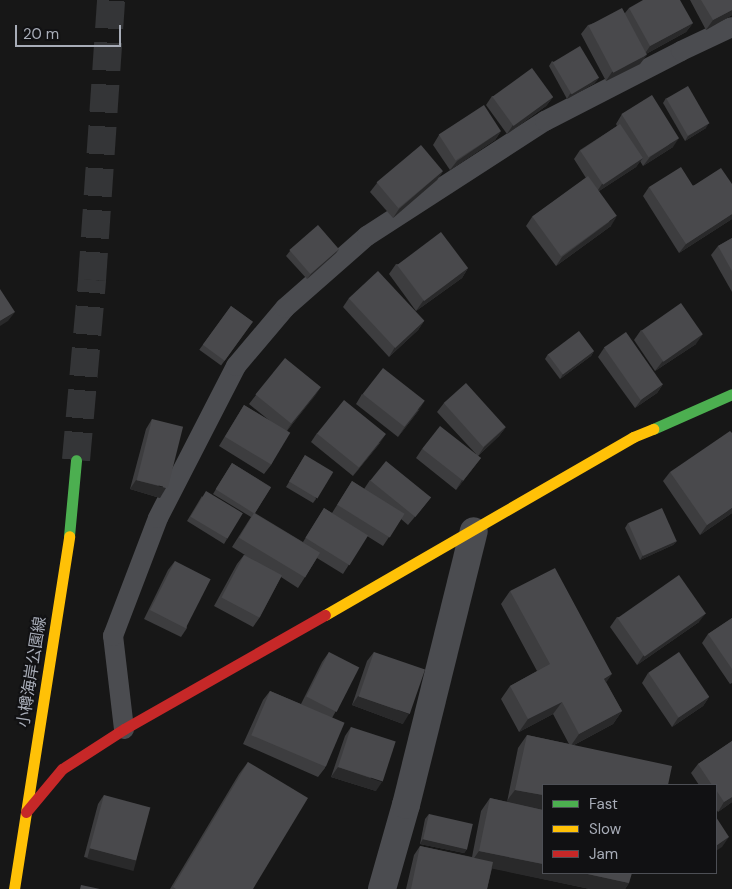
<!DOCTYPE html>
<meta charset="utf-8">
<style>
body{margin:0}
#map{position:relative;width:732px;height:889px;overflow:hidden;background:#171717;font-family:"DM Sans","Noto Sans JP",sans-serif}
div>[style]{position:absolute}
.secondary-tunnel>*{height:28px;margin-top:-14px;transform-origin:0;background:repeating-linear-gradient(90deg,#343537 0 28px,transparent 0 42px)}
.lane>*{height:20px;margin:-10px;padding:0 10px;transform-origin:10px;border-radius:10px;background:#4b4c50}
.street>*{height:28px;margin:-14px;padding:0 14px;transform-origin:14px;border-radius:14px;background:#4b4c50}
.fast>*{height:11px;margin:-5.5px;padding:0 5.5px;transform-origin:5.5px;border-radius:5.5px;background:#4caf50}
.slow>*{height:11px;margin:-5.5px;padding:0 5.5px;transform-origin:5.5px;border-radius:5.5px;background:#ffc107}
.jam>*{height:11px;margin:-5.5px;padding:0 5.5px;transform-origin:5.5px;border-radius:5.5px;background:#c62828}
.wall>*{inset:0;background:#3d3d3f;transform-origin:0 0}
.shaded-wall>*{inset:0;background:#29292a;transform-origin:0 0}
.building>*{inset:0;background:#49494c;transform-origin:0 0}
span{translate:-50% -50%;white-space:nowrap;text-align:center;line-height:1.15;-webkit-text-stroke:4px #111113;paint-order:stroke}
.street-label{font-size:16px;color:#a8adb8}
.legend{position:absolute;left:542px;top:784px;width:175px;height:90px;box-sizing:border-box;background:#111113;border:1px solid #4d4f55;margin:0;padding:6px 9px;list-style:none;font-size:15px;color:#a8adb8}
.legend li{display:flex;align-items:center;gap:10px;height:25px}
.legend b{width:25px;border:1px solid #4d4f55}
.scale{position:absolute;left:15px;top:25px;width:106px;height:22px;box-sizing:border-box;border:2px solid #a8adb8;border-top:0;padding-left:6px;font-size:15px;line-height:18px;white-space:nowrap;color:#a8adb8;-webkit-text-stroke:4px #111113;paint-order:stroke}
</style>
<div id="map">
<div class="secondary-tunnel">
<i style="left:76px;top:460px;width:181px;rotate:-84.9deg"></i>
<i style="left:92px;top:280px;width:281px;rotate:-86.1deg"></i>
</div>
<div class="lane">
<i style="left:124px;top:729px;width:94px;rotate:-96.7deg"></i>
<i style="left:113px;top:636px;width:126px;rotate:-69.1deg"></i>
<i style="left:158px;top:518px;width:171px;rotate:-62.8deg"></i>
<i style="left:236px;top:366px;width:76px;rotate:-49.8deg"></i>
<i style="left:285px;top:308px;width:109px;rotate:-41.3deg"></i>
<i style="left:367px;top:236px;width:212px;rotate:-32.9deg"></i>
<i style="left:545px;top:121px;width:153px;rotate:-27.2deg"></i>
<i style="left:681px;top:51px;width:56px;rotate:-25.2deg"></i>
</div>
<div class="street">
<i style="left:382px;top:889px;width:87px;rotate:-74.1deg"></i>
<i style="left:406px;top:805px;width:282px;rotate:-76.1deg"></i>
</div>
<div class="fast">
<i style="left:653px;top:429px;width:86px;rotate:-23.9deg"></i>
<i style="left:69px;top:536px;width:76px;rotate:-84.7deg"></i>
</div>
<div class="slow">
<i style="left:325px;top:615px;width:356px;rotate:-30deg"></i>
<i style="left:633px;top:437px;width:22px;rotate:-22deg"></i>
<i style="left:14px;top:889px;width:357px;rotate:-81.1deg"></i>
</div>
<div class="jam">
<i style="left:26px;top:812px;width:56px;rotate:-50.1deg"></i>
<i style="left:62px;top:769px;width:74px;rotate:-32.8deg"></i>
<i style="left:124px;top:729px;width:231px;rotate:-29.6deg"></i>
</div>
<div class="wall">
<i style="clip-path:polygon(690px 0,732px 0,732px 15px,706px 30px)"></i>
<i style="clip-path:polygon(629px 8px,693px 23px,686px 32px,646px 54px,640px 64px,606px 81px,581px 34px,588px 25px,625px 13px)"></i>
<i style="clip-path:polygon(552px 61px,595px 83px,567px 99px,549px 66px)"></i>
<i style="clip-path:polygon(492px 96px,553px 97px,546px 106px,507px 134px,486px 105px)"></i>
<i style="clip-path:polygon(666px 98px,706px 128px,685px 141px,663px 103px)"></i>
<i style="clip-path:polygon(622px 114px,673px 147px,643px 166px,640px 161px,636px 167px,599px 191px,611px 226px,556px 266px,526px 226px,532px 217px,586px 178px,574px 159px,580px 150px,617px 126px,616px 124px)"></i>
<i style="clip-path:polygon(501px 131px,495px 140px,450px 170px,433px 145px,439px 135px)"></i>
<i style="clip-path:polygon(443px 171px,437px 180px,393px 218px,370px 192px,377px 183px)"></i>
<i style="clip-path:polygon(732px 184px,732px 219px,679px 253px,643px 196px,649px 187px)"></i>
<i style="clip-path:polygon(732px 238px,732px 292px,711px 255px,718px 246px)"></i>
<i style="clip-path:polygon(339px 249px,336px 253px,307px 279px,286px 256px,290px 251px)"></i>
<i style="clip-path:polygon(396px 264px,468px 268px,462px 278px,416px 311px,389px 274px)"></i>
<i style="clip-path:polygon(349px 298px,424px 321px,418px 330px,389px 357px,343px 307px)"></i>
<i style="left:231px;top:306px;width:27px;height:54px;rotate:36deg"></i>
<i style="clip-path:polygon(641px 330px,696px 344px,655px 371px,634px 340px)"></i>
<i style="clip-path:polygon(604px 348px,663px 384px,657px 393px,635px 408px,598px 357px)"></i>
<i style="clip-path:polygon(594px 351px,591px 356px,560px 379px,545px 359px,548px 354px)"></i>
<i style="clip-path:polygon(321px 387px,287px 431px,271px 465px,264px 474px,219px 446px,244px 405px,270px 421px,249px 404px,256px 395px)"></i>
<i style="clip-path:polygon(362px 394px,419px 410px,398px 437px,356px 404px)"></i>
<i style="clip-path:polygon(444px 403px,506px 427px,499px 436px,478px 456px,481px 458px,456px 490px,416px 458px,422px 449px,476px 454px,437px 412px)"></i>
<i style="clip-path:polygon(152px 419px,160px 498px,130px 489px,146px 429px)"></i>
<i style="clip-path:polygon(317px 433px,380px 443px,353px 476px,311px 442px)"></i>
<i style="clip-path:polygon(305px 455px,316px 499px,313px 503px,286px 487px)"></i>
<i style="clip-path:polygon(232px 463px,271px 487px,255px 513px,303px 542px,324px 508px,332px 513px,352px 481px,364px 489px,370px 480px,431px 497px,424px 506px,408px 525px,401px 519px,383px 546px,367px 536px,343px 574px,317px 558px,298px 588px,281px 577px,260px 617px,253px 627px,214px 606px,237px 564px,244px 555px,245px 555px,232px 547px,251px 517px,213px 494px)"></i>
<i style="clip-path:polygon(670px 472px,732px 513px,700px 535px,663px 481px)"></i>
<i style="clip-path:polygon(202px 496px,227px 539px,224px 544px,187px 521px)"></i>
<i style="clip-path:polygon(628px 523px,677px 541px,673px 545px,640px 560px,625px 528px)"></i>
<i style="clip-path:polygon(175px 561px,187px 628px,181px 637px,144px 619px,168px 570px)"></i>
<i style="clip-path:polygon(510px 591px,606px 682px,622px 711px,613px 724px,574px 745px,543px 785px,629px 883px,625px 889px,590px 889px,492px 868px,487px 889px,406px 889px,414px 855px,420px 846px,472px 857px,481px 811px,490px 798px,507px 802px,518px 748px,527px 735px,569px 744px,553px 714px,519px 732px,501px 699px,510px 686px,537px 671px,501px 604px)"></i>
<i style="clip-path:polygon(617px 617px,699px 622px,637px 665px,610px 627px)"></i>
<i style="clip-path:polygon(732px 618px,732px 683px,730px 684px,702px 643px,708px 634px)"></i>
<i style="clip-path:polygon(329px 652px,336px 711px,332px 718px,325px 768px,318px 777px,243px 744px,263px 700px,270px 691px,301px 704px,322px 662px)"></i>
<i style="clip-path:polygon(374px 652px,403px 724px,352px 705px,367px 661px)"></i>
<i style="clip-path:polygon(648px 673px,709px 697px,703px 706px,672px 727px,642px 683px)"></i>
<i style="clip-path:polygon(351px 727px,376px 791px,331px 777px,345px 736px)"></i>
<i style="clip-path:polygon(732px 741px,732px 802px,718px 812px,716px 809px,716px 785px,699px 785px,691px 773px,698px 764px)"></i>
<i style="clip-path:polygon(248px 762px,253px 889px,170px 889px,239px 774px)"></i>
<i style="clip-path:polygon(104px 795px,136px 860px,130px 869px,84px 857px,98px 804px)"></i>
<i style="clip-path:polygon(429px 814px,467px 849px,464px 853px,420px 844px,425px 819px)"></i>
</div>
<div class="shaded-wall">
<i style="clip-path:polygon(732px 10px,732px 15px,706px 30px,713px 20px)"></i>
<i style="clip-path:polygon(693px 23px,686px 32px,644px 55px,650px 46px)"></i>
<i style="clip-path:polygon(647px 55px,640px 64px,606px 81px,612px 72px)"></i>
<i style="clip-path:polygon(599px 78px,595px 83px,567px 99px,570px 94px)"></i>
<i style="clip-path:polygon(553px 97px,546px 106px,507px 134px,513px 125px)"></i>
<i style="clip-path:polygon(709px 123px,706px 128px,685px 141px,688px 136px)"></i>
<i style="clip-path:polygon(501px 131px,495px 140px,450px 170px,457px 161px)"></i>
<i style="clip-path:polygon(679px 138px,673px 147px,643px 166px,650px 157px)"></i>
<i style="clip-path:polygon(643px 158px,636px 167px,596px 193px,602px 184px)"></i>
<i style="clip-path:polygon(443px 171px,437px 180px,393px 218px,399px 209px)"></i>
<i style="clip-path:polygon(732px 214px,732px 219px,679px 253px,686px 244px)"></i>
<i style="clip-path:polygon(617px 216px,611px 226px,556px 266px,562px 257px)"></i>
<i style="clip-path:polygon(339px 249px,336px 253px,307px 279px,311px 274px)"></i>
<i style="clip-path:polygon(468px 268px,462px 278px,416px 311px,423px 301px)"></i>
<i style="clip-path:polygon(15px 312px,8px 321px,0 326px,0 321px)"></i>
<i style="clip-path:polygon(424px 321px,418px 330px,389px 357px,395px 347px)"></i>
<i style="clip-path:polygon(703px 334px,696px 344px,655px 371px,662px 362px)"></i>
<i style="clip-path:polygon(594px 351px,591px 356px,560px 379px,563px 374px)"></i>
<i style="clip-path:polygon(663px 384px,657px 393px,635px 408px,642px 399px)"></i>
<i style="clip-path:polygon(321px 387px,315px 396px,285px 433px,292px 423px)"></i>
<i style="clip-path:polygon(425px 401px,419px 410px,398px 437px,404px 428px)"></i>
<i style="clip-path:polygon(506px 427px,499px 436px,478px 456px,484px 447px)"></i>
<i style="clip-path:polygon(386px 434px,380px 443px,353px 476px,360px 467px)"></i>
<i style="clip-path:polygon(481px 458px,474px 467px,456px 490px,462px 480px)"></i>
<i style="clip-path:polygon(136px 480px,166px 488px,160px 498px,130px 489px)"></i>
<i style="clip-path:polygon(732px 508px,732px 513px,700px 535px,707px 525px)"></i>
<i style="clip-path:polygon(677px 541px,673px 545px,640px 560px,643px 555px)"></i>
<i style="clip-path:polygon(706px 613px,699px 622px,637px 665px,643px 656px)"></i>
<i style="clip-path:polygon(612px 674px,603px 687px,604px 679px)"></i>
<i style="clip-path:polygon(358px 696px,409px 714px,403px 724px,352px 705px)"></i>
<i style="clip-path:polygon(709px 697px,703px 706px,672px 727px,678px 718px)"></i>
<i style="clip-path:polygon(562px 702px,553px 714px,519px 732px,528px 719px)"></i>
<i style="clip-path:polygon(622px 711px,613px 724px,570px 747px,579px 734px)"></i>
<i style="clip-path:polygon(338px 767px,382px 782px,376px 791px,331px 777px)"></i>
<i style="clip-path:polygon(515px 790px,543px 795px,543px 810px,506px 802px)"></i>
<i style="clip-path:polygon(732px 797px,732px 802px,718px 812px,724px 802px)"></i>
<i style="clip-path:polygon(729px 837px,722px 847px,716px 851px,716px 846px)"></i>
<i style="clip-path:polygon(423px 839px,467px 849px,464px 853px,420px 844px)"></i>
<i style="left:90px;top:848px;width:48px;height:11px;rotate:15deg"></i>
<i style="clip-path:polygon(479px 851px,543px 864px,543px 873px,583px 873px,629px 883px,625px 889px,590px 889px,470px 864px)"></i>
</div>
<div class="building">
<i style="clip-path:polygon(643px 0,680px 0,693px 23px,650px 46px,629px 8px)"></i>
<i style="clip-path:polygon(701px 0,732px 0,732px 10px,713px 20px)"></i>
<i style="left:622px;top:8px;width:53px;height:38px;rotate:62deg"></i>
<i style="left:580px;top:46px;width:37px;height:32px;rotate:59deg"></i>
<i style="left:532px;top:68px;width:36px;height:49px;rotate:54deg"></i>
<i style="left:688px;top:86px;width:43px;height:25px;rotate:60deg"></i>
<i style="left:652px;top:95px;width:51px;height:36px;rotate:58deg"></i>
<i style="left:484px;top:105px;width:31px;height:54px;rotate:57deg"></i>
<i style="left:620px;top:124px;width:41px;height:48px;rotate:56deg"></i>
<i style="left:421px;top:145px;width:34px;height:58px;rotate:50deg"></i>
<i style="clip-path:polygon(681px 167px,693px 186px,721px 168px,732px 184px,732px 214px,686px 244px,649px 187px)"></i>
<i style="left:588px;top:176px;width:49px;height:69px;rotate:54deg"></i>
<i style="left:318px;top:225px;width:32px;height:38px;rotate:49deg"></i>
<i style="left:441px;top:232px;width:45px;height:55px;rotate:53deg"></i>
<i style="clip-path:polygon(732px 238px,732px 271px,718px 246px)"></i>
<i style="left:378px;top:271px;width:68px;height:40px;rotate:47deg"></i>
<i style="clip-path:polygon(0 289px,15px 312px,0 321px)"></i>
<i style="left:681px;top:303px;width:38px;height:48px;rotate:55deg"></i>
<i style="left:231px;top:306px;width:27px;height:48px;rotate:36deg"></i>
<i style="left:579px;top:331px;width:25px;height:39px;rotate:53deg"></i>
<i style="left:626px;top:332px;width:64px;height:27px;rotate:55deg"></i>
<i style="left:285px;top:358px;width:46px;height:47px;rotate:39deg"></i>
<i style="left:383px;top:368px;width:53px;height:33px;rotate:38deg"></i>
<i style="left:466px;top:383px;width:59px;height:30px;rotate:48deg"></i>
<i style="left:344px;top:400px;width:54px;height:43px;rotate:39deg"></i>
<i style="left:244px;top:405px;width:54px;height:37px;rotate:31deg"></i>
<i style="left:152px;top:419px;width:32px;height:63px;rotate:14deg"></i>
<i style="left:440px;top:426px;width:52px;height:29px;rotate:38deg"></i>
<i style="clip-path:polygon(730px 431px,732px 433px,732px 508px,707px 525px,670px 472px)"></i>
<i style="left:305px;top:455px;width:33px;height:31px;rotate:31deg"></i>
<i style="left:386px;top:461px;width:58px;height:25px;rotate:39deg"></i>
<i style="left:232px;top:463px;width:46px;height:31px;rotate:32deg"></i>
<i style="left:352px;top:481px;width:62px;height:28px;rotate:32deg"></i>
<i style="left:206px;top:491px;width:43px;height:30px;rotate:31deg"></i>
<i style="left:324px;top:508px;width:52px;height:35px;rotate:32deg"></i>
<i style="left:662px;top:508px;width:36px;height:37px;rotate:66deg"></i>
<i style="left:254px;top:513px;width:77px;height:29px;rotate:31deg"></i>
<i style="left:244px;top:555px;width:43px;height:48px;rotate:28deg"></i>
<i style="left:175px;top:561px;width:40px;height:55px;rotate:27deg"></i>
<i style="clip-path:polygon(555px 568px,612px 674px,604px 679px,622px 711px,579px 734px,562px 702px,528px 719px,510px 686px,550px 664px,510px 591px)"></i>
<i style="left:679px;top:575px;width:47px;height:75px;rotate:55deg"></i>
<i style="clip-path:polygon(732px 618px,732px 669px,708px 634px)"></i>
<i style="left:329px;top:652px;width:34px;height:50px;rotate:27deg"></i>
<i style="left:374px;top:652px;width:54px;height:47px;rotate:19deg"></i>
<i style="left:679px;top:652px;width:54px;height:37px;rotate:56deg"></i>
<i style="left:270px;top:691px;width:81px;height:48px;rotate:23deg"></i>
<i style="left:351px;top:727px;width:47px;height:42px;rotate:18deg"></i>
<i style="clip-path:polygon(527px 735px,672px 766px,668px 785px,543px 785px,543px 795px,515px 790px)"></i>
<i style="clip-path:polygon(732px 741px,732px 797px,724px 802px,716px 790px,716px 785px,712px 785px,698px 764px)"></i>
<i style="clip-path:polygon(248px 762px,308px 798px,253px 889px,176px 889px,173px 887px)"></i>
<i style="left:104px;top:795px;width:48px;height:55px;rotate:15deg"></i>
<i style="clip-path:polygon(490px 798px,543px 810px,543px 864px,479px 851px)"></i>
<i style="left:429px;top:814px;width:45px;height:26px;rotate:13deg"></i>
<i style="clip-path:polygon(716px 817px,729px 837px,716px 846px)"></i>
<i style="clip-path:polygon(420px 846px,493px 862px,487px 889px,411px 889px)"></i>
<i style="clip-path:polygon(583px 873px,632px 873px,629px 883px)"></i>
<i style="clip-path:polygon(81px 885px,100px 889px,80px 889px)"></i>
</div>
<div class="street-label">
<span style="left:32px;top:672px;rotate:-81deg">小樽海岸公園線</span>
</div>
<ul class="legend">
<li><b style="height:6px;background:#4caf50"></b>Fast</li>
<li><b style="height:6px;background:#ffc107"></b>Slow</li>
<li><b style="height:6px;background:#c62828"></b>Jam</li>
</ul>
<div class="scale">20 m</div>
</div>
